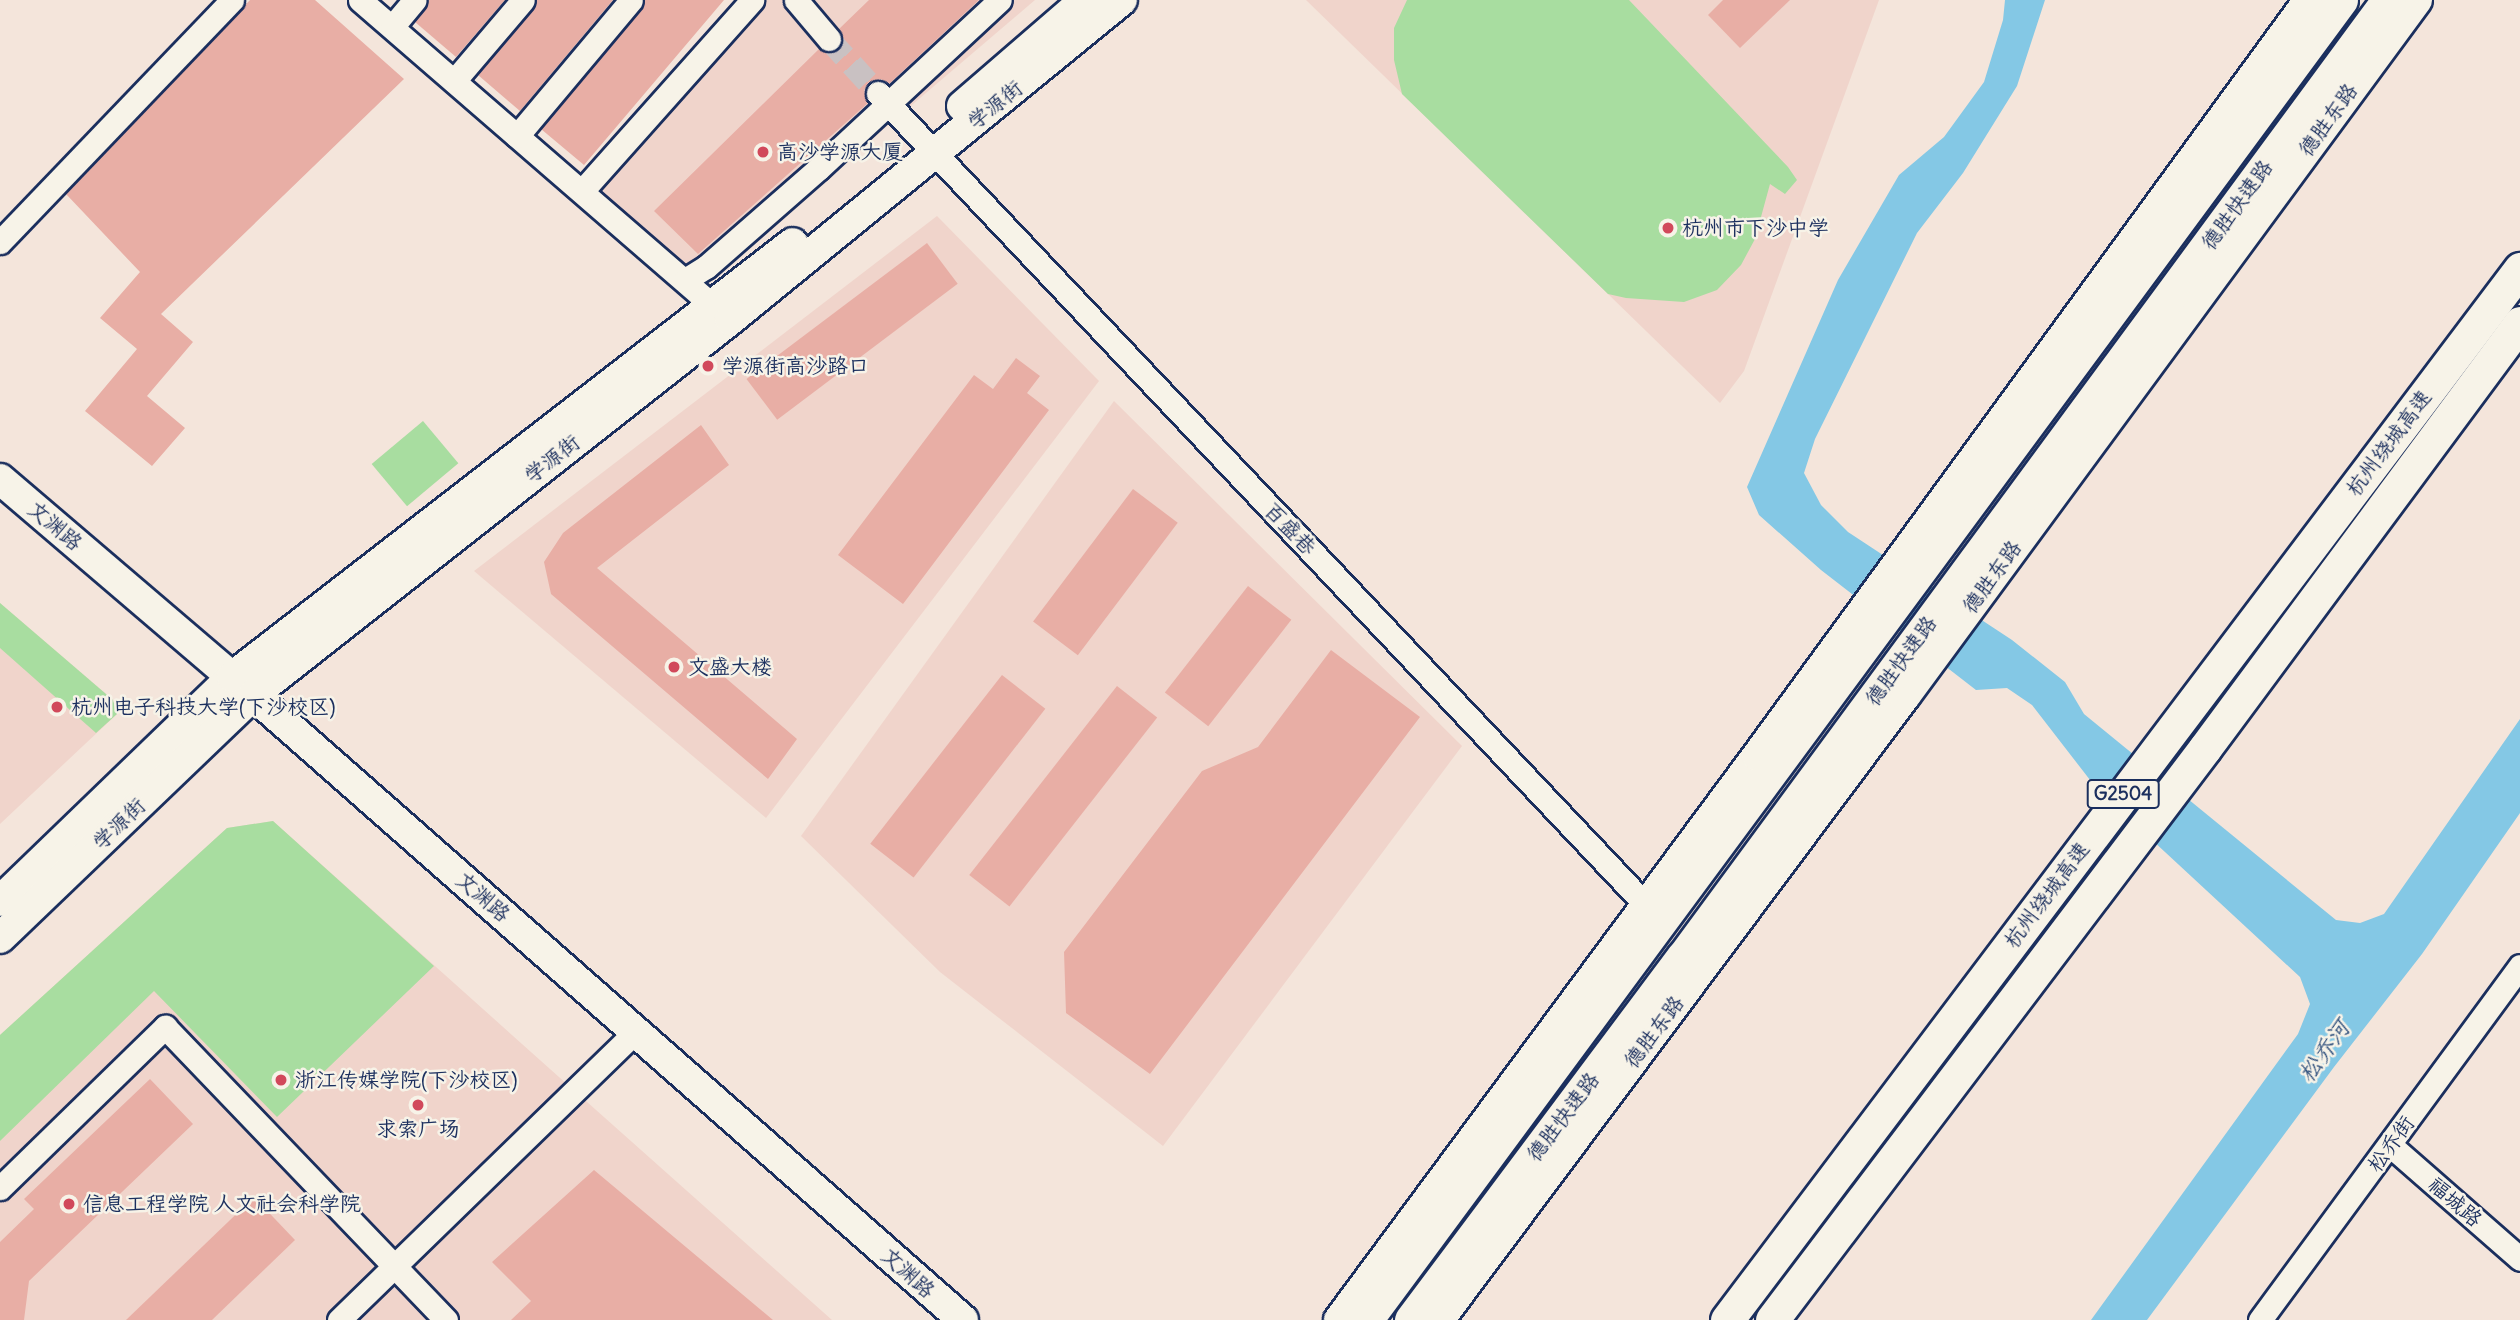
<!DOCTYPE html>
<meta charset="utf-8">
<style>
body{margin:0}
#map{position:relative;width:2520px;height:1320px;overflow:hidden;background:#f4e5db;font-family:Delius,"LXGW WenKai TC",sans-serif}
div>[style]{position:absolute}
.built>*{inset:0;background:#f0d4cb}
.green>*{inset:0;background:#a8dda0;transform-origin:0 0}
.water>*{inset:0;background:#84c8e5}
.building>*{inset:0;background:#e8aea5;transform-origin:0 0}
.minor-tunnel>*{height:23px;margin-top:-11.5px;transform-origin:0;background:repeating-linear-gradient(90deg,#c9c1c2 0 23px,transparent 0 34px)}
.roads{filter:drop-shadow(2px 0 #1b2f5e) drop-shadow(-2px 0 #1b2f5e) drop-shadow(0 2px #1b2f5e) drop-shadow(0 -2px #1b2f5e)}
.minor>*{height:23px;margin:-11.5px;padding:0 11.5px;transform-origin:11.5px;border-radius:11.5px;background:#f7f3e8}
.major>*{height:30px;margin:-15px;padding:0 15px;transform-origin:15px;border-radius:15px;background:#f7f3e8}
.highway>*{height:33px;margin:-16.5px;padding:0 16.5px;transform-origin:16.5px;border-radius:16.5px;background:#f7f3e8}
.dots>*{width:19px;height:19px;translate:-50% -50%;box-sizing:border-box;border:4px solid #f7f3e8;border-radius:50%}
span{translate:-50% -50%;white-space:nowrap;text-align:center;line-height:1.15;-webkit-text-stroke:5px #f7f3e8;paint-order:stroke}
.shield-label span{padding:2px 5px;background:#f7f3e8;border:2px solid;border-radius:5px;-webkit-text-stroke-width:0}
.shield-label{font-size:19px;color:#1b2f5e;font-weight:700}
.street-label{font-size:21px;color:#1b2f5e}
.poi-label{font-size:21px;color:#1b2f5e}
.left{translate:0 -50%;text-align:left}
.water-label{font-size:23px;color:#355580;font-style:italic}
</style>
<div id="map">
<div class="built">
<i style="clip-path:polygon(751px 0,1035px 0,696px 289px,582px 191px)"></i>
<i style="clip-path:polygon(1306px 0,1879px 0,1744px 371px,1720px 403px)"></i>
<i style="clip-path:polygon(937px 216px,1099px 381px,766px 818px,474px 571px)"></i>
<i style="clip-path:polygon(1114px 401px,1462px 746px,1163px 1146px,940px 972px,801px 836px)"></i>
<i style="clip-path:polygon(0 603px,113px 700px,117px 714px,0 824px)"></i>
<i style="clip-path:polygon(273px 821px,550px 1069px,832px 1320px,0 1320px,0 1035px,227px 828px)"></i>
</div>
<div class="green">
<i style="clip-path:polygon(1407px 0,1629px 0,1788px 167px,1797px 180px,1785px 194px,1770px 184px,1755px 239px,1741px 265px,1717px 290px,1684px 302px,1626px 298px,1608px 294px,1402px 94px,1394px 60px,1394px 28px)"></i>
<i style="left:423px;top:421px;width:55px;height:67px;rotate:50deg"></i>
<i style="clip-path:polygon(0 603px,113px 700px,117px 714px,96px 733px,0 648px)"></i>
<i style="clip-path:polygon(273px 821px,434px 966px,277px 1117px,154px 991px,0 1141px,0 1035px,227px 828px)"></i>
</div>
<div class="water">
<i style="clip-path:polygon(2005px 0,2045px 0,2017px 86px,1963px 173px,1917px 233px,1815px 439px,1804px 473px,1821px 505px,1848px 532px,2012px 640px,2065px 682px,2084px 714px,2336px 920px,2360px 923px,2384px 914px,2520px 719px,2520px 813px,2422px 954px,2334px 1067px,2147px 1320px,2091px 1320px,2298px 1034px,2310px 1004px,2300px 977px,2097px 789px,2032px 705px,2007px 688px,1976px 690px,1821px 570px,1759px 515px,1747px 487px,1838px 280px,1899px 175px,1944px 137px,1984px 82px,2003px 20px)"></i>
</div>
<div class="building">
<i style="clip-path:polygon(250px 0,315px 0,404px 79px,161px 314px,193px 342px,147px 396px,185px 428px,152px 466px,85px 411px,137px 349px,100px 318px,140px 272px,66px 194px)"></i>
<i style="clip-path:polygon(429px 0,505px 0,456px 57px,415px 22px)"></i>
<i style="clip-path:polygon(537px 0,613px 0,520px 111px,478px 75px,534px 9px)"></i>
<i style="clip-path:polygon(645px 0,724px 0,584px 165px,541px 129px,642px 9px)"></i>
<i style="clip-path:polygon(869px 0,979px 0,889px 84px,881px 79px,869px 82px,864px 90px,868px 103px,698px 254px,654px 211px,819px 49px,831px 53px,839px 49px,843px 37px,839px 29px)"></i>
<i style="clip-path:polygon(1723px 0,1790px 0,1740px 48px,1708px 15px)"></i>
<i style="left:927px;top:243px;width:51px;height:226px;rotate:53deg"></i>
<i style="clip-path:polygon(1016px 358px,1040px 376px,1027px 393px,1049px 410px,903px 604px,838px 555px,974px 375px,993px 389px)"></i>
<i style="clip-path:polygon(701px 425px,729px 465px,597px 568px,797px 739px,768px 779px,551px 594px,544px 562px,563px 533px)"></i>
<i style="left:1133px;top:489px;width:56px;height:166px;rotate:37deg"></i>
<i style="left:1248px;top:586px;width:55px;height:135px;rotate:38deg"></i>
<i style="clip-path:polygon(1331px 650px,1420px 717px,1150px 1074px,1066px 1013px,1064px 952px,1202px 771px,1258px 747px)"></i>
<i style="left:1002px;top:675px;width:55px;height:214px;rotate:38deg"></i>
<i style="left:1117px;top:686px;width:51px;height:240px;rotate:38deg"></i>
<i style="clip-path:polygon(150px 1079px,193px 1124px,29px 1281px,24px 1320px,0 1320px,0 1242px,34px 1209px,24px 1199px)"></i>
<i style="clip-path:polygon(594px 1170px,773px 1320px,511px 1320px,531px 1301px,492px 1262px)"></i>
<i style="clip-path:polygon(254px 1197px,295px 1240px,212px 1320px,126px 1320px)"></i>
</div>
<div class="minor-tunnel">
<i style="left:829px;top:39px;width:73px;rotate:47.8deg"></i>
</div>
<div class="roads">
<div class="minor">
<i style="left:360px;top:0;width:483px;rotate:40.9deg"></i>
<i style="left:796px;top:0;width:51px;rotate:49.8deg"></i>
<i style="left:392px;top:27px;width:35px;rotate:-50deg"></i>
<i style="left:454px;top:81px;width:106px;rotate:-49.6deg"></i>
<i style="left:878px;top:93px;width:1118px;rotate:46.6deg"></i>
<i style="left:517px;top:136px;width:177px;rotate:-50deg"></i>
<i style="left:582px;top:191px;width:256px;rotate:-48.3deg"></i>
<i style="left:0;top:242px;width:335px;rotate:-46.2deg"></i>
<i style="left:685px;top:280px;width:25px;rotate:-32deg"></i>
<i style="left:706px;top:267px;width:149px;rotate:-41.2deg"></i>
<i style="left:818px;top:169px;width:248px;rotate:-42.9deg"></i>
<i style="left:2390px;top:1145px;width:173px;rotate:41.2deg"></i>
<i style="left:0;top:1188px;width:231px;rotate:-44.3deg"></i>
<i style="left:165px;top:1027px;width:406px;rotate:46.2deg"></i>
<i style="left:339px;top:1320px;width:414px;rotate:-44.2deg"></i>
<i style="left:2260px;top:1320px;width:439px;rotate:-53.7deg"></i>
</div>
<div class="major">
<i style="left:962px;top:106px;width:162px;rotate:-40.8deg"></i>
<i style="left:0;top:479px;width:333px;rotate:40.5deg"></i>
<i style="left:253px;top:695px;width:946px;rotate:41.36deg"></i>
<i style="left:0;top:901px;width:322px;rotate:-44deg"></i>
<i style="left:232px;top:677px;width:709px;rotate:-37.73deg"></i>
<i style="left:0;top:938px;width:351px;rotate:-43.8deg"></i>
<i style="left:253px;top:695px;width:607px;rotate:-38.17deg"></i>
<i style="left:730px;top:320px;width:506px;rotate:-39.23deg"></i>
<i style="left:1339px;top:1320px;width:702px;rotate:-53.46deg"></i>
<i style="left:1757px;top:756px;width:936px;rotate:-53.86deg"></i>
<i style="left:1439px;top:1320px;width:779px;rotate:-53.25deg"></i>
<i style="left:1905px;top:696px;width:864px;rotate:-53.66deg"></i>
</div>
<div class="highway">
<i style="left:1366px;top:1320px;width:1641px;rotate:-53.55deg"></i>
<i style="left:1411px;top:1320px;width:454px;rotate:-53.2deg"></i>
<i style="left:1683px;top:957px;width:1189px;rotate:-53.62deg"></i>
<i style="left:1727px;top:1320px;width:1317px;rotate:-52.96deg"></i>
<i style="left:1772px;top:1320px;width:717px;rotate:-52.87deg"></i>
<i style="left:2205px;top:748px;width:529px;rotate:-53.46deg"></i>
</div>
</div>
<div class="dots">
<i style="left:763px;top:152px;background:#d1495b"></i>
<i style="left:1668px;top:228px;background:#d1495b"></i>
<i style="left:708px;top:366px;background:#d1495b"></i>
<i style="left:674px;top:667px;background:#d1495b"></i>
<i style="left:57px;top:707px;background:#d1495b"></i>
<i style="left:281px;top:1080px;background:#d1495b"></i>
<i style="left:418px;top:1105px;background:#d1495b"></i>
<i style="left:69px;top:1204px;background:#d1495b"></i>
</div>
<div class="shield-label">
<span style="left:2123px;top:794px">G2504</span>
</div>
<div class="street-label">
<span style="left:995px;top:105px;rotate:-39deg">学源街</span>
<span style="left:2328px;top:120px;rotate:-54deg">德胜东路</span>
<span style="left:2237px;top:205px;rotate:-54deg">德胜快速路</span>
<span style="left:2389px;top:443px;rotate:-53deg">杭州绕城高速</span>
<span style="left:552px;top:459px;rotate:-38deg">学源街</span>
<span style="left:55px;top:526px;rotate:40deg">文渊路</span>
<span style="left:1290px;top:529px;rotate:46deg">百盛巷</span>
<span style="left:1992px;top:577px;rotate:-54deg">德胜东路</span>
<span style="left:1901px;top:661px;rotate:-54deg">德胜快速路</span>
<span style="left:119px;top:824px;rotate:-44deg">学源街</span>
<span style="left:2047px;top:895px;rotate:-53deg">杭州绕城高速</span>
<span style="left:483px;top:897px;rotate:41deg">文渊路</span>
<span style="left:1654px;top:1032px;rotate:-53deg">德胜东路</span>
<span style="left:1563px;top:1117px;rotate:-53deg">德胜快速路</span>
<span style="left:2391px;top:1144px;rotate:-54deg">松乔街</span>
<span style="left:2455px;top:1202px;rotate:41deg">福城路</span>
<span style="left:908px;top:1273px;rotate:42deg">文渊路</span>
</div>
<div class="poi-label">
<span class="left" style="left:777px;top:152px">高沙学源大厦</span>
<span class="left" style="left:1682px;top:228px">杭州市下沙中学</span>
<span class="left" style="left:722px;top:366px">学源街高沙路口</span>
<span class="left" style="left:688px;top:667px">文盛大楼</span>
<span class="left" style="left:71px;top:707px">杭州电子科技大学(下沙校区)</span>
<span class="left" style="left:295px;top:1080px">浙江传媒学院(下沙校区)</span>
<span style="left:418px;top:1129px">求索广场</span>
<span class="left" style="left:83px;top:1204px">信息工程学院 人文社会科学院</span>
</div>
<div class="water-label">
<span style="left:2324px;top:1051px;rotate:-54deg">松乔河</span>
</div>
</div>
